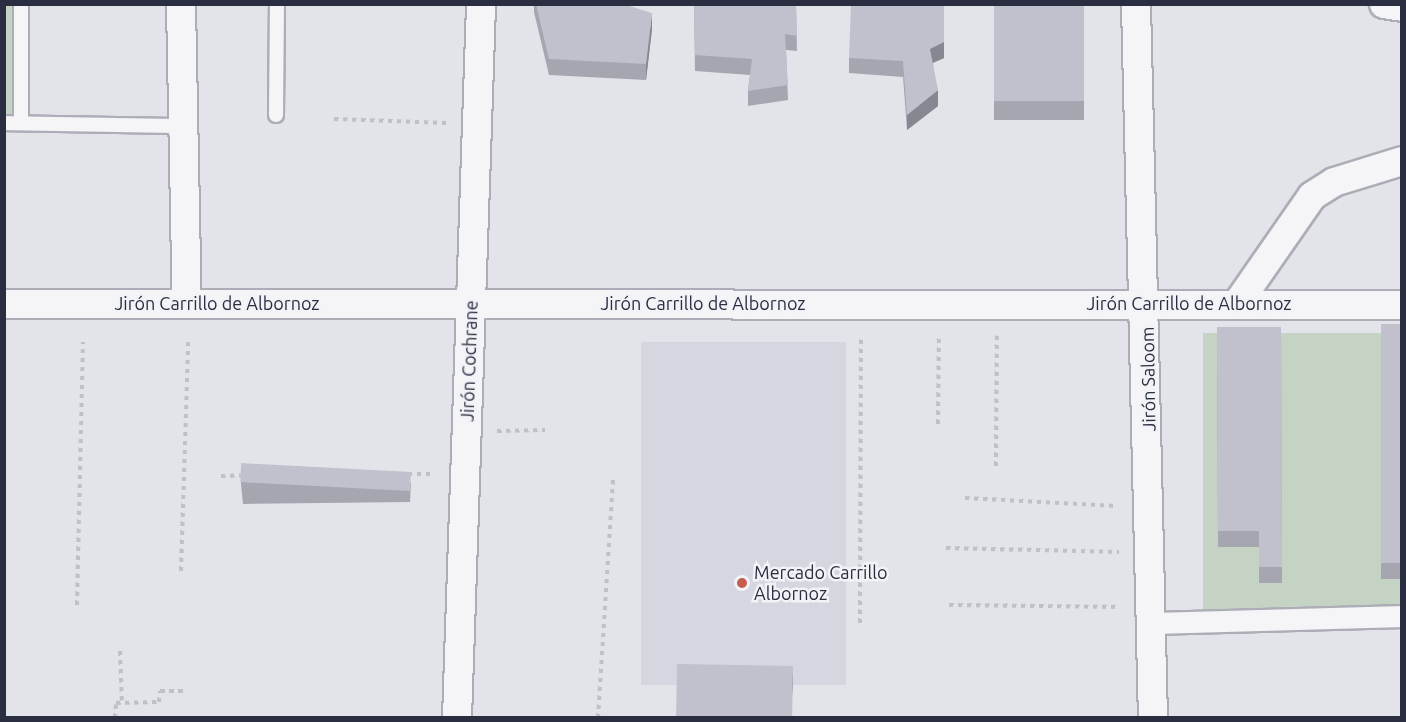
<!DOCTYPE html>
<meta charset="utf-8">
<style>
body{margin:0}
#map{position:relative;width:1406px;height:722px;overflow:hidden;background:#e3e4ea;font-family:Ubuntu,sans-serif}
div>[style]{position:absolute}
.built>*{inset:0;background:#d5d6df;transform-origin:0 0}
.green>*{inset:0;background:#c4d3c4;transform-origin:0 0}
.path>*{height:4px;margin-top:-2px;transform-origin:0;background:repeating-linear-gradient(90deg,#c0c1c8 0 4.5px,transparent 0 9px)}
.roads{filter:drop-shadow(2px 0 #acadb7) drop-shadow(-2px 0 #acadb7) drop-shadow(0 2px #acadb7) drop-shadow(0 -2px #acadb7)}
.service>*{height:14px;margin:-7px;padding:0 7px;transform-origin:7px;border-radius:7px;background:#f5f5f8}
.pedestrian>*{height:21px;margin:-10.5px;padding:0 10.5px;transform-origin:10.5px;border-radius:10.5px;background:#f5f5f8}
.minor>*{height:28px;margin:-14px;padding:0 14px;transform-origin:14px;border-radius:14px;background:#f5f5f8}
.wall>*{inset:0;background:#a5a6b0;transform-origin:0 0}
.shaded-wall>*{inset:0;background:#868790}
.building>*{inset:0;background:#c0c1cd;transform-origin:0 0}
.dots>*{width:16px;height:16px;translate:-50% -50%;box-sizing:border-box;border:3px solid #f2f3f7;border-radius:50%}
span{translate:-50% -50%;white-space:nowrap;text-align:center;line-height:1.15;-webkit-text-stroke:5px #f2f3f7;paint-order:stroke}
.street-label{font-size:18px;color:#2b2e41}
.poi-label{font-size:18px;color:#2b2e41}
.left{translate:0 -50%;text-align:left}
.frame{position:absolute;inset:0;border:6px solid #2b2e41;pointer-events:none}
</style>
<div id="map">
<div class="built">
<i style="left:846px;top:342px;width:343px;height:205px;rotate:90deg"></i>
</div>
<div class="green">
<i style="left:5px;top:5px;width:11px;height:112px"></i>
<i style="left:1401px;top:333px;width:290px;height:198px;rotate:90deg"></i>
</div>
<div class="path">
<i style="left:334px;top:119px;width:113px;rotate:2deg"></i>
<i style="left:938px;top:424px;width:90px;rotate:-89.4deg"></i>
<i style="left:497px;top:431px;width:48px;rotate:-1.2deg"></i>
<i style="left:996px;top:466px;width:131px;rotate:-89.6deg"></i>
<i style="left:408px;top:474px;width:26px"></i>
<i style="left:221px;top:476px;width:24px;rotate:-2deg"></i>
<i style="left:965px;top:498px;width:152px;rotate:3deg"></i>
<i style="left:946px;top:548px;width:173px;rotate:1.3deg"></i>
<i style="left:181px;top:571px;width:229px;rotate:-88.2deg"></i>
<i style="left:77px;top:605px;width:263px;rotate:-88.7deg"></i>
<i style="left:949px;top:605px;width:171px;rotate:0.7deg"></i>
<i style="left:860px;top:623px;width:287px;rotate:-89.8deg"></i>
<i style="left:120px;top:651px;width:53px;rotate:87.8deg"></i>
<i style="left:115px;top:718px;width:15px;rotate:-86deg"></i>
<i style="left:116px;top:703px;width:43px;rotate:-1.3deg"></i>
<i style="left:159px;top:702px;width:11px;rotate:-85deg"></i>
<i style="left:160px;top:691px;width:25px"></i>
<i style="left:598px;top:718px;width:241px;rotate:-86.4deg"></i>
</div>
<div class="roads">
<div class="service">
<i style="left:276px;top:115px;width:111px;rotate:-89.5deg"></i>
<i style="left:21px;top:122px;width:118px;rotate:-90deg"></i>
<i style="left:4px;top:123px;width:179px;rotate:1deg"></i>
</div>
<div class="pedestrian">
<i style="left:1155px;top:623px;width:247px;rotate:-1.6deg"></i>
</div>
<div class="minor">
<i style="left:181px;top:4px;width:299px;rotate:88.9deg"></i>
<i style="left:1136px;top:4px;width:714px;rotate:88.64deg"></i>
<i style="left:1384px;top:4px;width:18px;rotate:9deg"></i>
<i style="left:4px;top:304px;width:1398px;rotate:0.04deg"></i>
<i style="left:1237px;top:304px;width:131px;rotate:-55.2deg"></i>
<i style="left:1312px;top:196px;width:26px;rotate:-32deg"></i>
<i style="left:1334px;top:182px;width:71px;rotate:-17.2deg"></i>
<i style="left:457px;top:718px;width:714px;rotate:-88.07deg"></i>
</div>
</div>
<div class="wall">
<i style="clip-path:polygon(534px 4px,623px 4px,652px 29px,646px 80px,549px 75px,534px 12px)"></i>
<i style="clip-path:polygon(694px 4px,796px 4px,797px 51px,786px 50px,788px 100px,748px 106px,748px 91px,750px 75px,695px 71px)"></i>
<i style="left:994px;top:4px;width:90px;height:116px"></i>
<i style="clip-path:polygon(849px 58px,944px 58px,933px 63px,938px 106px,907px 130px,903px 77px,849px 73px)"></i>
<i style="left:1381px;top:324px;width:20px;height:255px"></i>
<i style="clip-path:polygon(1217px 327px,1281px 327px,1282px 583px,1259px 583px,1259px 547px,1218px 547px)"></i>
<i style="clip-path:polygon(241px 473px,411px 483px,410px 502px,243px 504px,241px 484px)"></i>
</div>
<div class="shaded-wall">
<i style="clip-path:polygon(944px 4px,944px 58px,930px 64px,930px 49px)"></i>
<i style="clip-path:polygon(652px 13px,652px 29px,646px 80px,646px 64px)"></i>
<i style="clip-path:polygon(938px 90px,938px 106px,907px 130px,907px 115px)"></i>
<i style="clip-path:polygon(793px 667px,793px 686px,790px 717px,788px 717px)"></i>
</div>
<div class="building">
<i style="clip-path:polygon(536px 4px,623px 4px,652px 13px,646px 64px,549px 59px)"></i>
<i style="clip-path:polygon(694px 4px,796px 4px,797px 36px,785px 34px,788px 85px,748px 91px,752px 59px,695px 55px)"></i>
<i style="clip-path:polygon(851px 4px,944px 4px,944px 42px,930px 49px,938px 90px,907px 115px,903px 61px,849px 58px)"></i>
<i style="left:994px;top:4px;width:90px;height:97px"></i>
<i style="left:1381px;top:324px;width:20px;height:239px"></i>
<i style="clip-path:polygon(1217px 327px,1281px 327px,1282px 567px,1259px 567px,1259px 531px,1218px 531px)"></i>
<i style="left:411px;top:472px;width:19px;height:170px;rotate:93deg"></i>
<i style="left:677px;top:664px;width:116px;height:53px;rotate:1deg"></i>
</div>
<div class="dots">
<i style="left:742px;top:583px;background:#c75d50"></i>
</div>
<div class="street-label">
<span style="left:217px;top:303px">Jirón Carrillo de Albornoz</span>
<span style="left:703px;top:303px">Jirón Carrillo de Albornoz</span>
<span style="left:1189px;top:303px">Jirón Carrillo de Albornoz</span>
<span style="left:469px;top:361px;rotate:-88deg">Jirón Cochrane</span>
<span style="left:1148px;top:379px;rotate:-91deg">Jirón Saloom</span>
</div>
<div class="poi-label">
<span class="left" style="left:754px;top:583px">Mercado Carrillo<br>Albornoz</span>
</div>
<div class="frame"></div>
</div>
